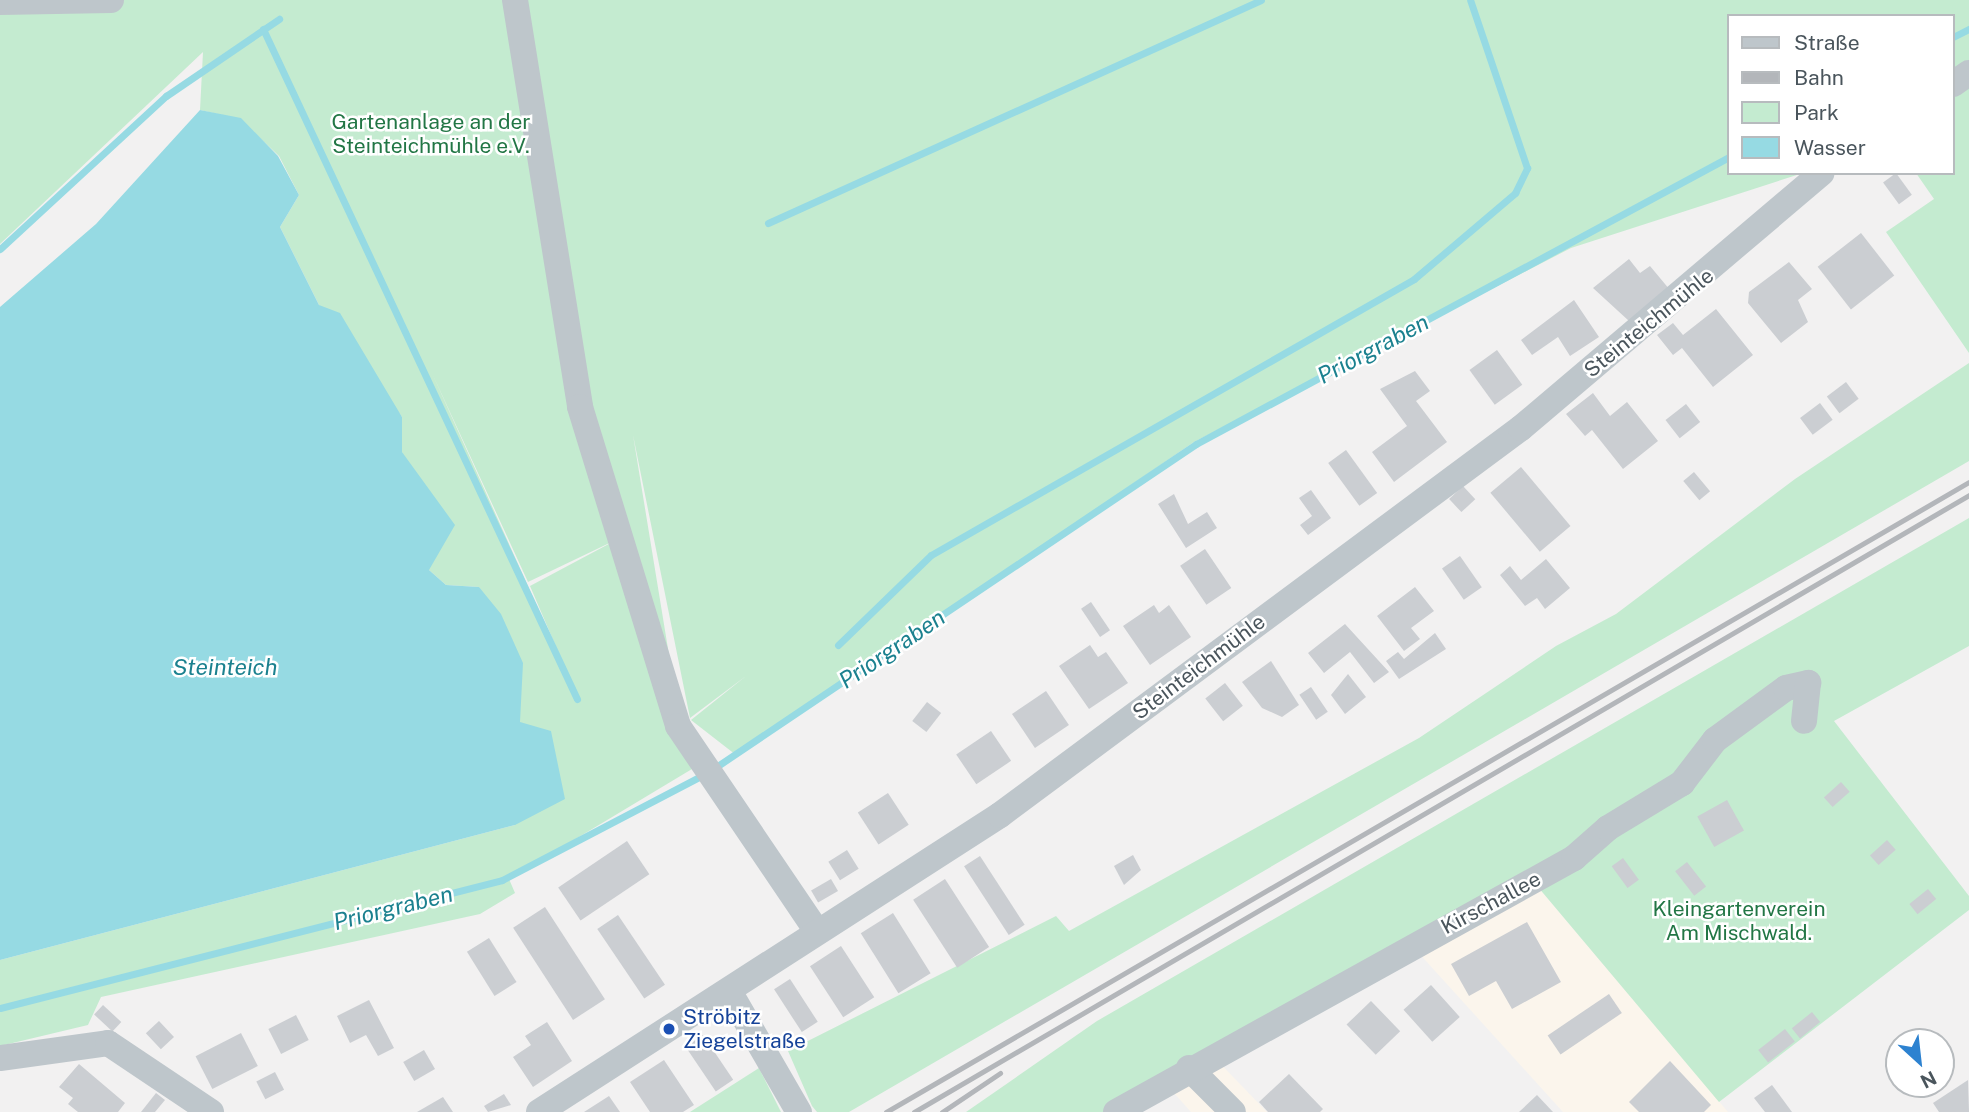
<!DOCTYPE html>
<meta charset="utf-8">
<style>
body{margin:0}
#map{position:relative;width:1969px;height:1112px;overflow:hidden;background:#f2f1f1;font-family:"Public Sans",sans-serif}
div>[style]{position:absolute}
.commercial>*{inset:0;background:#fbf5ec}
.green>*{inset:0;background:#c4ebd0}
.water>*{inset:0;background:#96dae3}
.stream>*{height:7px;margin:-3.5px;padding:0 3.5px;transform-origin:3.5px;border-radius:3.5px;background:#96dae3}
.building>*{inset:0;background:#cbced2;transform-origin:0 0}
.minor>*{height:26px;margin:-13px;padding:0 13px;transform-origin:13px;border-radius:13px;background:#bec6cb}
.rail>*{height:5px;margin:-2.5px;padding:0 2.5px;transform-origin:2.5px;border-radius:2.5px;background:#b3b6ba}
.dots>*{width:19px;height:19px;translate:-50% -50%;box-sizing:border-box;border:4px solid #fff;border-radius:50%}
span{translate:-50% -50%;white-space:nowrap;text-align:center;line-height:1.15;-webkit-text-stroke:5px #fff;paint-order:stroke}
.park-label{font-size:21px;color:#227645}
.street-label{font-size:21px;color:#4a555c}
.transit-label{font-size:21px;color:#164399}
.left{translate:0 -50%;text-align:left}
.water-label{font-size:23px;color:#1b818f;font-style:italic}
.legend{position:absolute;left:1727px;top:14px;width:228px;height:161px;box-sizing:border-box;background:#fff;border:2px solid #b7bbbe;margin:0;padding:9px 12px;list-style:none;font-size:21px;color:#4a555c}
.legend li{display:flex;align-items:center;gap:14px;height:35px}
.legend b{width:35px;border:2px solid #b7bbbe}
.north{position:absolute;left:1885px;top:1028px;width:70px;height:70px;box-sizing:border-box;background:#fff;border:2px solid #b7bbbe;border-radius:50%;rotate:153deg;font-size:19px;font-weight:700;line-height:28px;text-align:center;color:#4a555c}
.north::after{content:'';display:block;margin:auto;width:24px;height:32px;background:#2d82d0;clip-path:polygon(50% 0,100% 100%,50% 72%,0 100%)}
</style>
<div id="map">
<div class="commercial">
<i style="clip-path:polygon(1538px 887px,1728px 1112px,1563px 1112px,1416px 950px)"></i>
<i style="clip-path:polygon(1211px 1054px,1267px 1112px,1191px 1112px,1165px 1083px)"></i>
</div>
<div class="green">
<i style="clip-path:polygon(evenodd,0 0,1969px 0,1969px 353px,1886px 232px,1934px 199px,1916px 173px,1953px 173px,1953px 16px,1729px 16px,1729px 173px,1803px 173px,1571px 248px,1194px 442px,736px 755px,691px 720px,746px 676px,690px 718px,633px 435px,680px 722px,697px 766px,509px 879px,515px 893px,480px 914px,101px 997px,88px 1025px,0 1046px,0 960px,515px 825px,517px 723px,479px 587px,446px 585px,429px 570px,402px 452px,402px 417px,319px 305px,280px 227px,299px 195px,279px 156px,240px 119px,200px 110px,203px 52px,0 244px,0 0,432px 373px,528px 582px,620px 538px,530px 586px,569px 677px,432px 373px)"></i>
<i style="clip-path:polygon(1969px 363px,1969px 461px,849px 1112px,817px 1112px,812px 1106px,788px 1051px,1056px 916px,1069px 931px,1419px 738px,1556px 646px,1616px 614px,1795px 479px)"></i>
<i style="clip-path:polygon(1969px 518px,1969px 646px,1834px 721px,1969px 896px,1969px 910px,1719px 1102px,1538px 887px,1103px 1112px,966px 1112px,1097px 1021px)"></i>
<i style="clip-path:polygon(759px 1068px,781px 1112px,690px 1112px)"></i>
</div>
<div class="water">
<i style="clip-path:polygon(200px 110px,241px 118px,278px 156px,299px 195px,280px 227px,319px 305px,340px 313px,402px 417px,402px 452px,455px 525px,429px 570px,446px 585px,479px 587px,501px 614px,523px 663px,520px 722px,551px 731px,565px 799px,515px 825px,0 960px,0 307px,96px 224px)"></i>
</div>
<div class="stream">
<i style="left:263px;top:29px;width:740px;rotate:64.89deg"></i>
<i style="left:1953px;top:37px;width:18px;rotate:-27deg"></i>
<i style="left:768px;top:223px;width:541px;rotate:-24.34deg"></i>
<i style="left:0;top:249px;width:226px;rotate:-42.7deg"></i>
<i style="left:166px;top:96px;width:137px;rotate:-34.3deg"></i>
<i style="left:838px;top:645px;width:129px;rotate:-44.1deg"></i>
<i style="left:931px;top:555px;width:556px;rotate:-29.74deg"></i>
<i style="left:1414px;top:279px;width:133px;rotate:-40.4deg"></i>
<i style="left:1515px;top:193px;width:28px;rotate:-64deg"></i>
<i style="left:1527px;top:168px;width:177px;rotate:-108.7deg"></i>
<i style="left:713px;top:769px;width:582px;rotate:-33.94deg"></i>
<i style="left:1196px;top:444px;width:605px;rotate:-28.3deg"></i>
<i style="left:0;top:1008px;width:518px;rotate:-14.3deg"></i>
<i style="left:502px;top:880px;width:227px;rotate:-27.6deg"></i>
</div>
<div class="building">
<i style="left:1896px;top:173px;width:27px;height:16px;rotate:54deg"></i>
<i style="left:1861px;top:233px;width:54px;height:55px;rotate:52deg"></i>
<i style="clip-path:polygon(1629px 259px,1640px 273px,1650px 266px,1670px 290px,1629px 321px,1593px 288px)"></i>
<i style="clip-path:polygon(1789px 262px,1812px 289px,1798px 300px,1808px 322px,1781px 343px,1748px 303px,1749px 292px)"></i>
<i style="clip-path:polygon(1574px 300px,1599px 337px,1570px 356px,1558px 337px,1532px 355px,1521px 340px)"></i>
<i style="clip-path:polygon(1716px 309px,1753px 355px,1713px 387px,1682px 348px,1673px 355px,1657px 335px,1673px 323px,1683px 335px)"></i>
<i style="left:1497px;top:350px;width:43px;height:34px;rotate:54deg"></i>
<i style="clip-path:polygon(1415px 371px,1430px 391px,1416px 401px,1447px 442px,1394px 482px,1372px 452px,1407px 426px,1380px 389px)"></i>
<i style="left:1846px;top:382px;width:21px;height:24px;rotate:53deg"></i>
<i style="clip-path:polygon(1593px 393px,1610px 416px,1627px 402px,1658px 441px,1623px 469px,1592px 430px,1585px 436px,1566px 414px)"></i>
<i style="left:1820px;top:403px;width:21px;height:25px;rotate:53deg"></i>
<i style="left:1686px;top:404px;width:23px;height:26px;rotate:52deg"></i>
<i style="left:1346px;top:450px;width:53px;height:22px;rotate:54deg"></i>
<i style="left:1521px;top:467px;width:77px;height:40px;rotate:50deg"></i>
<i style="left:1694px;top:472px;width:25px;height:14px;rotate:50deg"></i>
<i style="left:1463px;top:486px;width:18px;height:19px;rotate:47deg"></i>
<i style="clip-path:polygon(1311px 490px,1331px 518px,1308px 535px,1300px 525px,1312px 516px,1299px 498px)"></i>
<i style="clip-path:polygon(1174px 494px,1188px 524px,1207px 512px,1217px 528px,1186px 548px,1158px 504px)"></i>
<i style="left:1205px;top:549px;width:47px;height:30px;rotate:56deg"></i>
<i style="left:1460px;top:556px;width:38px;height:22px;rotate:55deg"></i>
<i style="clip-path:polygon(1546px 559px,1570px 588px,1545px 609px,1537px 598px,1525px 606px,1500px 575px,1510px 566px,1521px 580px)"></i>
<i style="clip-path:polygon(1415px 587px,1434px 611px,1411px 628px,1420px 639px,1404px 651px,1377px 616px)"></i>
<i style="left:1091px;top:602px;width:34px;height:12px;rotate:56deg"></i>
<i style="clip-path:polygon(1154px 605px,1159px 613px,1169px 605px,1191px 637px,1150px 665px,1123px 626px)"></i>
<i style="clip-path:polygon(1345px 624px,1389px 672px,1374px 683px,1350px 652px,1324px 673px,1308px 653px)"></i>
<i style="clip-path:polygon(1435px 633px,1446px 649px,1399px 679px,1386px 661px,1398px 652px,1404px 659px)"></i>
<i style="clip-path:polygon(1090px 645px,1098px 657px,1106px 652px,1128px 683px,1089px 709px,1059px 666px)"></i>
<i style="clip-path:polygon(1271px 661px,1299px 705px,1282px 717px,1262px 708px,1242px 682px)"></i>
<i style="clip-path:polygon(1348px 674px,1366px 697px,1345px 714px,1331px 695px)"></i>
<i style="left:1225px;top:683px;width:29px;height:25px;rotate:52deg"></i>
<i style="left:1311px;top:687px;width:30px;height:14px;rotate:56deg"></i>
<i style="left:1046px;top:691px;width:41px;height:41px;rotate:56deg"></i>
<i style="left:927px;top:702px;width:18px;height:24px;rotate:38deg"></i>
<i style="left:991px;top:731px;width:36px;height:42px;rotate:56deg"></i>
<i style="left:1841px;top:782px;width:13px;height:23px;rotate:48deg"></i>
<i style="left:888px;top:793px;width:38px;height:36px;rotate:57deg"></i>
<i style="left:1727px;top:800px;width:35px;height:34px;rotate:61deg"></i>
<i style="left:1887px;top:840px;width:13px;height:23px;rotate:48deg"></i>
<i style="left:627px;top:841px;width:40px;height:83px;rotate:56deg"></i>
<i style="left:847px;top:850px;width:22px;height:22px;rotate:58deg"></i>
<i style="clip-path:polygon(1133px 855px,1141px 870px,1124px 885px,1114px 866px)"></i>
<i style="left:980px;top:856px;width:82px;height:19px;rotate:57deg"></i>
<i style="left:1623px;top:858px;width:27px;height:14px;rotate:54deg"></i>
<i style="left:1687px;top:862px;width:31px;height:15px;rotate:52deg"></i>
<i style="left:831px;top:879px;width:14px;height:23px;rotate:60deg"></i>
<i style="left:945px;top:879px;width:81px;height:38px;rotate:57deg"></i>
<i style="left:1928px;top:889px;width:13px;height:24px;rotate:51deg"></i>
<i style="left:545px;top:907px;width:110px;height:38px;rotate:57deg"></i>
<i style="left:893px;top:913px;width:71px;height:38px;rotate:58deg"></i>
<i style="left:618px;top:915px;width:84px;height:25px;rotate:56deg"></i>
<i style="clip-path:polygon(1527px 922px,1561px 982px,1512px 1009px,1496px 981px,1469px 996px,1451px 964px)"></i>
<i style="left:489px;top:938px;width:52px;height:26px;rotate:58deg"></i>
<i style="left:841px;top:946px;width:61px;height:37px;rotate:57deg"></i>
<i style="left:790px;top:979px;width:51px;height:19px;rotate:57deg"></i>
<i style="left:1431px;top:985px;width:43px;height:37px;rotate:48deg"></i>
<i style="left:1609px;top:994px;width:23px;height:74px;rotate:56deg"></i>
<i style="clip-path:polygon(369px 1000px,394px 1048px,378px 1056px,366px 1035px,350px 1043px,337px 1016px)"></i>
<i style="left:1371px;top:1001px;width:42px;height:34px;rotate:46deg"></i>
<i style="left:103px;top:1005px;width:25px;height:13px;rotate:43deg"></i>
<i style="left:1812px;top:1012px;width:13px;height:26px;rotate:51deg"></i>
<i style="left:296px;top:1015px;width:28px;height:31px;rotate:63deg"></i>
<i style="left:159px;top:1021px;width:22px;height:18px;rotate:47deg"></i>
<i style="clip-path:polygon(547px 1022px,572px 1061px,533px 1087px,513px 1057px,531px 1045px,525px 1036px)"></i>
<i style="left:1785px;top:1029px;width:16px;height:34px;rotate:52deg"></i>
<i style="left:241px;top:1033px;width:37px;height:51px;rotate:63deg"></i>
<i style="left:703px;top:1035px;width:54px;height:21px;rotate:56deg"></i>
<i style="left:424px;top:1050px;width:22px;height:24px;rotate:60deg"></i>
<i style="clip-path:polygon(664px 1060px,694px 1105px,683px 1112px,650px 1112px,630px 1082px)"></i>
<i style="clip-path:polygon(1670px 1061px,1711px 1105px,1704px 1112px,1639px 1112px,1629px 1102px)"></i>
<i style="clip-path:polygon(79px 1064px,125px 1103px,118px 1112px,78px 1112px,68px 1104px,73px 1098px,59px 1087px)"></i>
<i style="left:275px;top:1072px;width:20px;height:21px;rotate:63deg"></i>
<i style="clip-path:polygon(1289px 1074px,1323px 1109px,1320px 1112px,1268px 1112px,1259px 1102px)"></i>
<i style="clip-path:polygon(1968px 1080px,1969px 1112px,1939px 1112px,1933px 1103px)"></i>
<i style="clip-path:polygon(1772px 1085px,1792px 1112px,1765px 1112px,1754px 1098px)"></i>
<i style="clip-path:polygon(156px 1093px,165px 1100px,155px 1112px,141px 1112px)"></i>
<i style="clip-path:polygon(504px 1094px,511px 1105px,488px 1112px,484px 1106px)"></i>
<i style="clip-path:polygon(1537px 1095px,1553px 1112px,1519px 1112px)"></i>
<i style="clip-path:polygon(609px 1096px,620px 1112px,584px 1112px)"></i>
<i style="clip-path:polygon(443px 1097px,453px 1112px,417px 1112px)"></i>
</div>
<div class="minor">
<i style="left:515px;top:0;width:412px;rotate:80.9deg"></i>
<i style="left:580px;top:407px;width:334px;rotate:72.9deg"></i>
<i style="left:678px;top:726px;width:248px;rotate:55.9deg"></i>
<i style="left:0;top:2px;width:111px;rotate:-1deg"></i>
<i style="left:1953px;top:84px;width:19px;rotate:-35deg"></i>
<i style="left:729px;top:991px;width:140px;rotate:60deg"></i>
<i style="left:0;top:1058px;width:109px;rotate:-7.9deg"></i>
<i style="left:108px;top:1043px;width:124px;rotate:33.8deg"></i>
<i style="left:1189px;top:1068px;width:62px;rotate:45deg"></i>
<i style="left:539px;top:1112px;width:548px;rotate:-32.79deg"></i>
<i style="left:1000px;top:815px;width:649px;rotate:-36.61deg"></i>
<i style="left:1521px;top:428px;width:394px;rotate:-40.3deg"></i>
<i style="left:1116px;top:1112px;width:524px;rotate:-29.01deg"></i>
<i style="left:1574px;top:858px;width:45px;rotate:-41.4deg"></i>
<i style="left:1608px;top:828px;width:87px;rotate:-31.3deg"></i>
<i style="left:1682px;top:783px;width:54px;rotate:-52.5deg"></i>
<i style="left:1715px;top:740px;width:88px;rotate:-36.2deg"></i>
<i style="left:1786px;top:688px;width:23px;rotate:-13deg"></i>
<i style="left:1808px;top:683px;width:38px;rotate:96deg"></i>
</div>
<div class="rail">
<i style="left:886px;top:1112px;width:1253px;rotate:-30.19deg"></i>
<i style="left:914px;top:1112px;width:1222px;rotate:-30.32deg"></i>
<i style="left:942px;top:1112px;width:70px;rotate:-33.9deg"></i>
</div>
<div class="dots">
<i style="left:669px;top:1029px;background:#1a4fb4"></i>
</div>
<div class="park-label">
<span style="left:431px;top:134px">Gartenanlage an der<br>Steinteichmühle e.V.</span>
<span style="left:1739px;top:921px">Kleingartenverein<br>Am Mischwald.</span>
</div>
<div class="street-label">
<span style="left:1649px;top:323px;rotate:-39deg">Steinteichmühle</span>
<span style="left:1199px;top:667px;rotate:-37deg">Steinteichmühle</span>
<span style="left:1491px;top:903px;rotate:-28deg">Kirschallee</span>
</div>
<div class="transit-label">
<span class="left" style="left:683px;top:1029px">Ströbitz<br>Ziegelstraße</span>
</div>
<div class="water-label">
<span style="left:1373px;top:349px;rotate:-28deg">Priorgraben</span>
<span style="left:892px;top:649px;rotate:-34deg">Priorgraben</span>
<span style="left:225px;top:667px">Steinteich</span>
<span style="left:393px;top:908px;rotate:-14deg">Priorgraben</span>
</div>
<ul class="legend">
<li><b style="height:9px;background:#bec6cb"></b>Straße</li>
<li><b style="height:9px;background:#b3b6ba"></b>Bahn</li>
<li><b style="height:19px;background:#c4ebd0"></b>Park</li>
<li><b style="height:19px;background:#96dae3"></b>Wasser</li>
</ul>
<div class="north">N</div>
</div>
